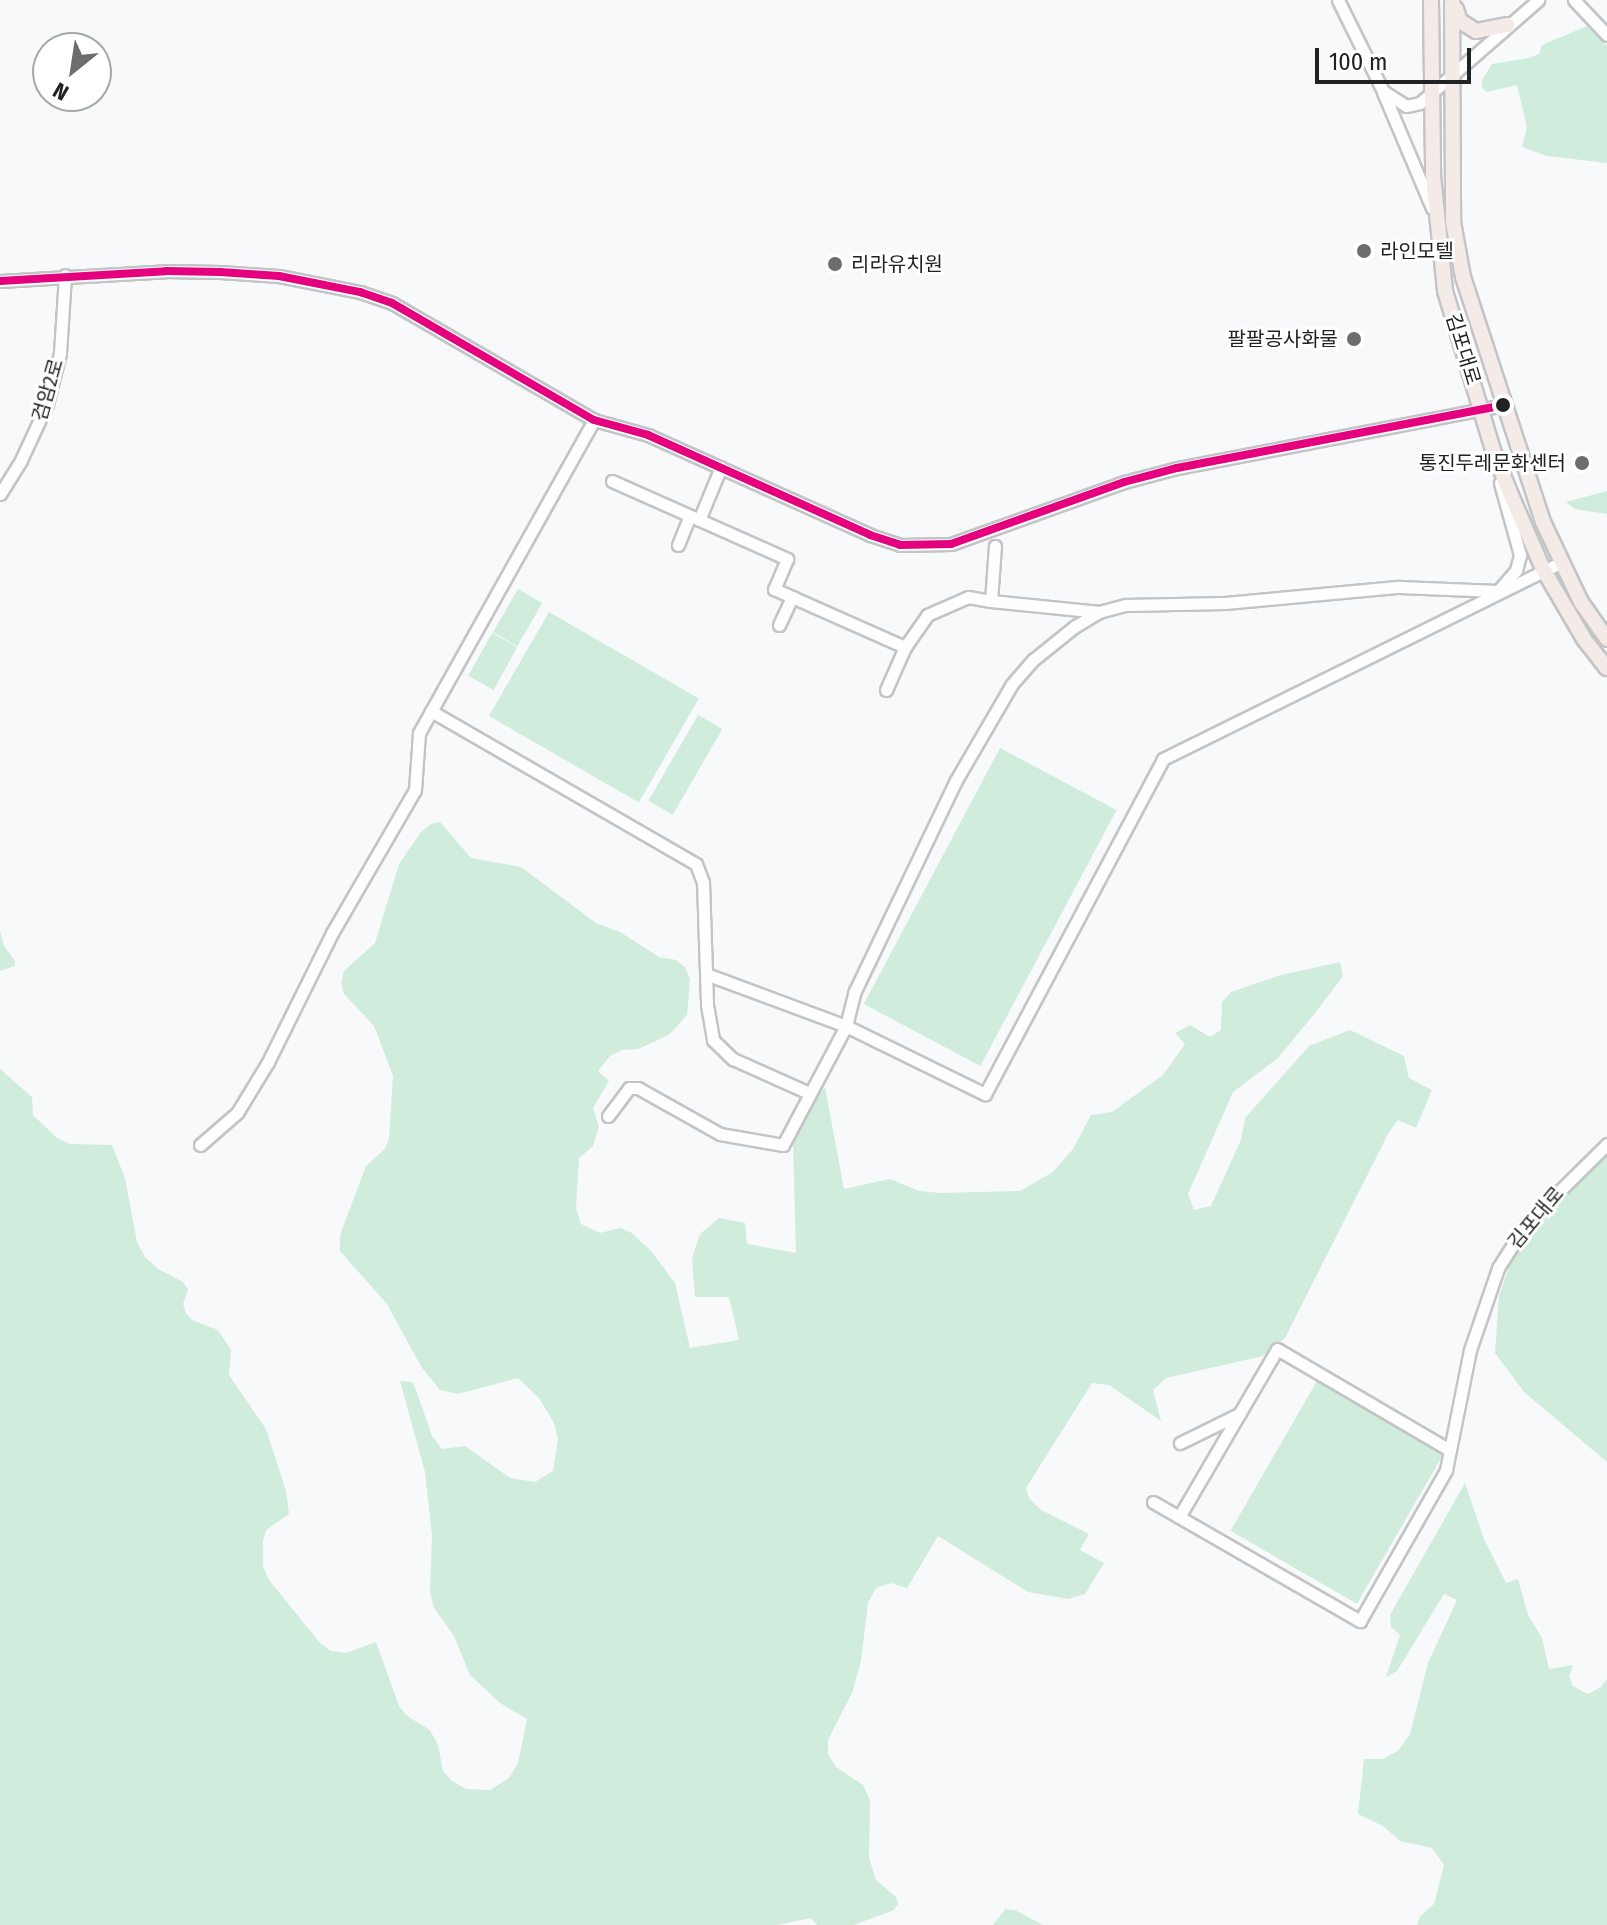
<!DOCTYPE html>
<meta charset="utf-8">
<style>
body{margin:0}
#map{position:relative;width:1607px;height:1925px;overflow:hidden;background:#f8f9fa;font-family:"Fira Sans Condensed","Noto Sans KR",sans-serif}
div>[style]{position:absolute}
.green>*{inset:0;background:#cfecdd;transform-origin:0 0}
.roads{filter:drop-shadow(2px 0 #c3c4c5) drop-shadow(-2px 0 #c3c4c5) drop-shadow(0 2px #c3c4c5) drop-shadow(0 -2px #c3c4c5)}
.minor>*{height:11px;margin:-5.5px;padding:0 5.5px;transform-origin:5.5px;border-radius:5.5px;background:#fefefe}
.major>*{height:14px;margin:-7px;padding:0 7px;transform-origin:7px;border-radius:7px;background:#f4ebe8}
.bus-1>*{height:8px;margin:-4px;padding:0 4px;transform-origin:4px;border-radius:4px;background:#e5007d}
.dots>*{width:22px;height:22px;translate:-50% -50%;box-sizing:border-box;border:4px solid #fff;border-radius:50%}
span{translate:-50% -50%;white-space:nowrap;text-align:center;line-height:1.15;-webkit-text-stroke:6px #fff;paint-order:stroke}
.poi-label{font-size:20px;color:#212223}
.left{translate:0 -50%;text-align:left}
.right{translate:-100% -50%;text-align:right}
.street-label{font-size:20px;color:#212223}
.north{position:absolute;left:32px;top:32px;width:80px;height:80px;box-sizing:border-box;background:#fff;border:2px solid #a6a7a7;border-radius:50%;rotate:210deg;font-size:22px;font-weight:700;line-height:32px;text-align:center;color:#212223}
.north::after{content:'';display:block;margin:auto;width:28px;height:36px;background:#6c6d6e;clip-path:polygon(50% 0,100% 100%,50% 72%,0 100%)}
.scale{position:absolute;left:1315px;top:48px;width:156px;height:36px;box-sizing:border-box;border:4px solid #212223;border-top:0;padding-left:10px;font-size:24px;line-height:28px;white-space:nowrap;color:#212223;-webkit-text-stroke:6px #fff;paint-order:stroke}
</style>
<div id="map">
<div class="green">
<i style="clip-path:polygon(1587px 26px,1607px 46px,1607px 163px,1547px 156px,1522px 147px,1527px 127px,1517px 85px,1486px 92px,1482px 87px,1482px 80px,1492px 64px,1529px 58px,1539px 54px,1542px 45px)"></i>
<i style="clip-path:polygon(1607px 491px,1607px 514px,1575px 509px,1566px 502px)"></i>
<i style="left:518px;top:589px;width:28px;height:50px;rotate:30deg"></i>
<i style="left:549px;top:612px;width:173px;height:120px;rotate:30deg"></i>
<i style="left:492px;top:633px;width:29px;height:49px;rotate:29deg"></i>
<i style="left:698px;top:715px;width:28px;height:99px;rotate:30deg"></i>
<i style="left:1000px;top:748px;width:132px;height:290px;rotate:28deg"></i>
<i style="clip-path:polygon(440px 822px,471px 858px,521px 867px,596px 923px,620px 932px,659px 957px,676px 960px,685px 967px,690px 979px,687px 1015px,669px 1035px,638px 1049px,622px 1050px,610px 1056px,598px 1071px,609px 1081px,593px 1108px,599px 1127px,593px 1146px,579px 1158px,576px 1208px,581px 1224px,600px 1233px,620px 1228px,632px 1233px,651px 1251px,675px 1283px,690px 1348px,739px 1340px,729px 1297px,695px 1297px,692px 1259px,700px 1234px,719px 1218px,745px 1223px,747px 1244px,796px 1253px,793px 1144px,806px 1111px,825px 1087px,844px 1189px,890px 1179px,919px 1191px,941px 1193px,1020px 1191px,1053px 1172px,1073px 1149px,1091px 1115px,1112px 1112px,1163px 1075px,1185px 1044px,1175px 1033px,1190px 1025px,1210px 1037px,1221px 1030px,1222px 1002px,1231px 992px,1281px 975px,1340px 962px,1343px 976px,1315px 1013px,1278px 1058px,1233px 1092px,1188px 1194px,1194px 1210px,1211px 1206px,1241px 1140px,1245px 1118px,1309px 1046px,1350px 1030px,1404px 1056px,1409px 1078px,1432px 1090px,1416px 1128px,1398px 1120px,1389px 1132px,1285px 1338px,1263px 1356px,1166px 1378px,1153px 1390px,1161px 1421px,1109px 1385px,1092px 1383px,1026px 1488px,1029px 1498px,1041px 1510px,1089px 1534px,1080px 1550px,1104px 1563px,1085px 1594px,1068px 1599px,1028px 1592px,938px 1536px,907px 1588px,891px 1583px,876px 1588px,868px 1603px,861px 1661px,852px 1693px,828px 1740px,828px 1754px,836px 1767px,863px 1785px,870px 1800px,869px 1858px,876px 1880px,896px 1897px,898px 1904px,894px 1910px,854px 1925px,817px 1925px,811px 1918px,777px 1925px,0 1925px,0 1069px,32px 1097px,33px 1115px,57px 1138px,70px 1144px,112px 1145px,125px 1178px,137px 1242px,145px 1257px,158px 1269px,183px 1282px,188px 1290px,183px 1304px,186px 1313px,192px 1320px,218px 1330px,231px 1350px,229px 1375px,266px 1429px,286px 1491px,289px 1514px,266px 1530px,263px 1541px,263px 1566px,269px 1580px,320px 1643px,331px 1651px,346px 1653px,376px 1642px,399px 1706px,407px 1716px,430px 1730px,438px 1745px,443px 1771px,452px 1781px,466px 1789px,490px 1790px,509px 1778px,518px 1763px,527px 1719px,500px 1703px,470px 1675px,454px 1636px,434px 1608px,430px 1592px,432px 1535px,425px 1472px,400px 1381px,412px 1382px,415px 1387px,432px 1436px,442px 1449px,465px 1446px,510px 1478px,535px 1482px,553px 1471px,558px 1439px,554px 1423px,539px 1398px,518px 1378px,458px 1394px,440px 1390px,422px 1368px,387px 1304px,340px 1251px,340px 1235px,366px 1166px,385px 1149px,389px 1139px,393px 1076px,374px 1026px,344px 994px,341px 983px,344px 971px,375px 943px,399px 864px,421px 832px,431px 824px)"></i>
<i style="clip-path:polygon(0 931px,4px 946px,15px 961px,15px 966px,0 971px)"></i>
<i style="clip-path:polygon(1607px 1155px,1607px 1462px,1524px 1392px,1495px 1353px,1499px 1296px,1511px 1261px,1544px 1216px)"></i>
<i style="left:1317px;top:1381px;width:146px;height:173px;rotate:30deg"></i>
<i style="clip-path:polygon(1465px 1483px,1484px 1539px,1506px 1583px,1518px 1579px,1528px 1615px,1542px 1638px,1549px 1669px,1573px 1665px,1569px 1676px,1573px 1686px,1588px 1694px,1601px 1687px,1607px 1679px,1607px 1925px,1417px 1925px,1420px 1916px,1434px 1904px,1444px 1865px,1432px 1848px,1400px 1841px,1383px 1826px,1358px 1814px,1364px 1759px,1383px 1759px,1398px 1751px,1410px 1734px,1428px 1663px,1457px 1600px,1444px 1594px,1397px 1671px,1386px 1677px,1400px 1635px,1391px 1627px,1390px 1615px)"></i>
<i style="clip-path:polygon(1005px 1909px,1015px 1910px,1043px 1925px,993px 1925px)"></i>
</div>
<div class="roads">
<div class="minor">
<i style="left:1338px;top:0;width:102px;rotate:63.7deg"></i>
<i style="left:1383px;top:91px;width:27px;rotate:33deg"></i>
<i style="left:1406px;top:106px;width:14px;rotate:-12deg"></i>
<i style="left:1420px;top:103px;width:157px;rotate:-41.1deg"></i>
<i style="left:1574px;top:0;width:48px;rotate:46.7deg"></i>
<i style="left:1383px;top:92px;width:126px;rotate:67.1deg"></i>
<i style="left:0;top:281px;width:166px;rotate:-3.4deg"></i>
<i style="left:166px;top:271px;width:54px;rotate:1.1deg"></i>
<i style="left:220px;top:272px;width:59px;rotate:3.9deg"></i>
<i style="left:279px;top:276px;width:83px;rotate:11.2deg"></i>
<i style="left:360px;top:292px;width:34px;rotate:19deg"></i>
<i style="left:392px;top:303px;width:233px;rotate:30.1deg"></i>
<i style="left:594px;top:420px;width:56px;rotate:15.5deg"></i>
<i style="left:648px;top:435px;width:243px;rotate:24.2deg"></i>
<i style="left:870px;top:535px;width:32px;rotate:18deg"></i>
<i style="left:900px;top:545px;width:51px;rotate:-1.1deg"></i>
<i style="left:951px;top:544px;width:184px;rotate:-19.7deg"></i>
<i style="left:1124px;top:482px;width:55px;rotate:-14.8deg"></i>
<i style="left:1177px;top:468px;width:332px;rotate:-10.9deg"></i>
<i style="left:612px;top:481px;width:192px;rotate:24deg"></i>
<i style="left:787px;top:559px;width:33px;rotate:113deg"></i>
<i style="left:774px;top:589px;width:20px;rotate:24deg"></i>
<i style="left:0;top:494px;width:40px;rotate:-58deg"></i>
<i style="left:21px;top:460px;width:62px;rotate:-65.1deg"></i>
<i style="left:47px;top:404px;width:53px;rotate:-75.7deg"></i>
<i style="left:60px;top:353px;width:78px;rotate:-86.3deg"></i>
<i style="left:699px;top:520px;width:57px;rotate:-67.5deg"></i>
<i style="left:678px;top:545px;width:31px;rotate:-68deg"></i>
<i style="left:995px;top:546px;width:55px;rotate:94.2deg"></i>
<i style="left:991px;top:601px;width:109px;rotate:5.8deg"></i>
<i style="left:779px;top:625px;width:31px;rotate:-65deg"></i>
<i style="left:792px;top:597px;width:124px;rotate:23.9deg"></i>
<i style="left:886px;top:690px;width:47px;rotate:-66.2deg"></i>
<i style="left:905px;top:647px;width:39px;rotate:-55deg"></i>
<i style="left:927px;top:615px;width:45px;rotate:-23.7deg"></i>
<i style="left:968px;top:597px;width:23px;rotate:10deg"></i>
<i style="left:431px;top:711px;width:306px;rotate:30deg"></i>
<i style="left:696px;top:864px;width:19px;rotate:69deg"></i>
<i style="left:703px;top:882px;width:123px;rotate:88.1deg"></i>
<i style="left:707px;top:1005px;width:36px;rotate:80deg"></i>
<i style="left:713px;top:1040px;width:28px;rotate:44deg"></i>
<i style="left:733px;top:1059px;width:83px;rotate:24.1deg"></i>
<i style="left:706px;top:974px;width:149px;rotate:20.4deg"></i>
<i style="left:846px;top:1026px;width:155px;rotate:26.1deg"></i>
<i style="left:985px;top:1094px;width:379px;rotate:-62deg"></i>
<i style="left:1163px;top:759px;width:444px;rotate:-26.3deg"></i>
<i style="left:608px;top:1116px;width:35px;rotate:-53deg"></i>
<i style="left:629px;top:1088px;width:9px"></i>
<i style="left:638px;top:1088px;width:94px;rotate:29.3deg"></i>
<i style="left:720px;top:1134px;width:64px;rotate:9.9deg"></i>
<i style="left:783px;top:1145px;width:135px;rotate:-62.1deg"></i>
<i style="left:846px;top:1026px;width:36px;rotate:-76deg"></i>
<i style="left:855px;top:991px;width:232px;rotate:-64.4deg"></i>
<i style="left:955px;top:782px;width:113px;rotate:-59.8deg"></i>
<i style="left:1012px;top:684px;width:32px;rotate:-49deg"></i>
<i style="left:1033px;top:660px;width:53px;rotate:-38.8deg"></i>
<i style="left:1074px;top:627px;width:29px;rotate:-31deg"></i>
<i style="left:1099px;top:612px;width:28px;rotate:-15deg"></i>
<i style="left:1126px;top:605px;width:99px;rotate:-1.2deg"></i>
<i style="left:1225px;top:603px;width:175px;rotate:-5.3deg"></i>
<i style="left:1399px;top:587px;width:99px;rotate:2.3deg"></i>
<i style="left:1498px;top:591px;width:28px;rotate:-49deg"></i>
<i style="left:1516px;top:570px;width:16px;rotate:-75deg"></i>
<i style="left:1520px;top:555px;width:75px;rotate:-105.5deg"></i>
<i style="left:200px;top:1145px;width:49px;rotate:-40.9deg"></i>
<i style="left:237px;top:1113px;width:60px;rotate:-58.7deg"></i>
<i style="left:268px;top:1062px;width:144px;rotate:-63.6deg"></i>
<i style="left:332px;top:933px;width:165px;rotate:-59.9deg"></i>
<i style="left:415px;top:790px;width:57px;rotate:-86deg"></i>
<i style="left:419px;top:733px;width:359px;rotate:-60.8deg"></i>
<i style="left:1180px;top:1443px;width:66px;rotate:-26.2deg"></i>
<i style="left:1153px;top:1502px;width:239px;rotate:29.9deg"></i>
<i style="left:1360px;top:1621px;width:174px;rotate:-60.3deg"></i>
<i style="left:1446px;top:1470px;width:122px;rotate:-78.7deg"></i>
<i style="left:1470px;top:1350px;width:87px;rotate:-71.1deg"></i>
<i style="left:1498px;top:1268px;width:52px;rotate:-57.5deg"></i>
<i style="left:1526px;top:1224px;width:114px;rotate:-44.6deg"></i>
<i style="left:1179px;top:1517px;width:194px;rotate:-59.7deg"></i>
<i style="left:1277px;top:1349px;width:200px;rotate:30.3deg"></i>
</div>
<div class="major">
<i style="left:1431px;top:0;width:176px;rotate:89.3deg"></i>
<i style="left:1433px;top:176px;width:116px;rotate:84deg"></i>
<i style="left:1445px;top:291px;width:169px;rotate:73.2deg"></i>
<i style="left:1494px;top:453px;width:45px;rotate:68deg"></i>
<i style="left:1511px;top:495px;width:81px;rotate:66.6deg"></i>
<i style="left:1543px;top:569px;width:81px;rotate:59.6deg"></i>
<i style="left:1584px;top:639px;width:37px;rotate:52deg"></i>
<i style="left:1452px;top:0;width:222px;rotate:89.7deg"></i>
<i style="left:1453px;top:222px;width:56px;rotate:79.7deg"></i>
<i style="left:1463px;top:277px;width:258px;rotate:71.9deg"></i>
<i style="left:1543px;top:522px;width:89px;rotate:64.6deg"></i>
<i style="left:1581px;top:602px;width:45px;rotate:54.9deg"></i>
<i style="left:1456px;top:9px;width:13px;rotate:72deg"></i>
<i style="left:1460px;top:21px;width:19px;rotate:32deg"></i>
<i style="left:1476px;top:31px;width:32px;rotate:-11deg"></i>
</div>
</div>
<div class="bus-1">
<i style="left:0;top:281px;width:166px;rotate:-3.4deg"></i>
<i style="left:166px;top:271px;width:54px;rotate:1.1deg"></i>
<i style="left:220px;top:272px;width:59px;rotate:3.9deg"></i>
<i style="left:279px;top:276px;width:83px;rotate:11.2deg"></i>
<i style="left:360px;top:292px;width:34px;rotate:19deg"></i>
<i style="left:392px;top:303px;width:233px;rotate:30.1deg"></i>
<i style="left:594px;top:420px;width:56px;rotate:15.5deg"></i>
<i style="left:648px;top:435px;width:243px;rotate:24.2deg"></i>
<i style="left:870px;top:535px;width:32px;rotate:18deg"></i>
<i style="left:900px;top:545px;width:51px;rotate:-1.1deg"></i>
<i style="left:951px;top:544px;width:184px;rotate:-19.7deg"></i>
<i style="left:1124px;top:482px;width:55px;rotate:-14.8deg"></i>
<i style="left:1177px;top:468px;width:332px;rotate:-10.9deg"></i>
</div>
<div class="dots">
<i style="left:1364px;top:251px;background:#6c6d6e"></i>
<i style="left:835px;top:264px;background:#6c6d6e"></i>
<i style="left:1354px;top:339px;background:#6c6d6e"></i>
<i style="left:1503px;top:405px;background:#212223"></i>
<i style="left:1582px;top:463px;background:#6c6d6e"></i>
</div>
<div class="poi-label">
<span class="left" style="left:1380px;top:251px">라인모텔</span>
<span class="left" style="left:851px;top:264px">리라유치원</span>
<span class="right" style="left:1338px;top:339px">팔팔공사화물</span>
<span class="right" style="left:1566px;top:463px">통진두레문화센터</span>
</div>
<div class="street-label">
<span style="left:1463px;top:349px;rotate:73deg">김포대로</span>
<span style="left:48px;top:390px;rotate:-74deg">검암2로</span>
<span style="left:1536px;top:1218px;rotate:-50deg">김포대로</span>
</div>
<div class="north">N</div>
<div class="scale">100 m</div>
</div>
